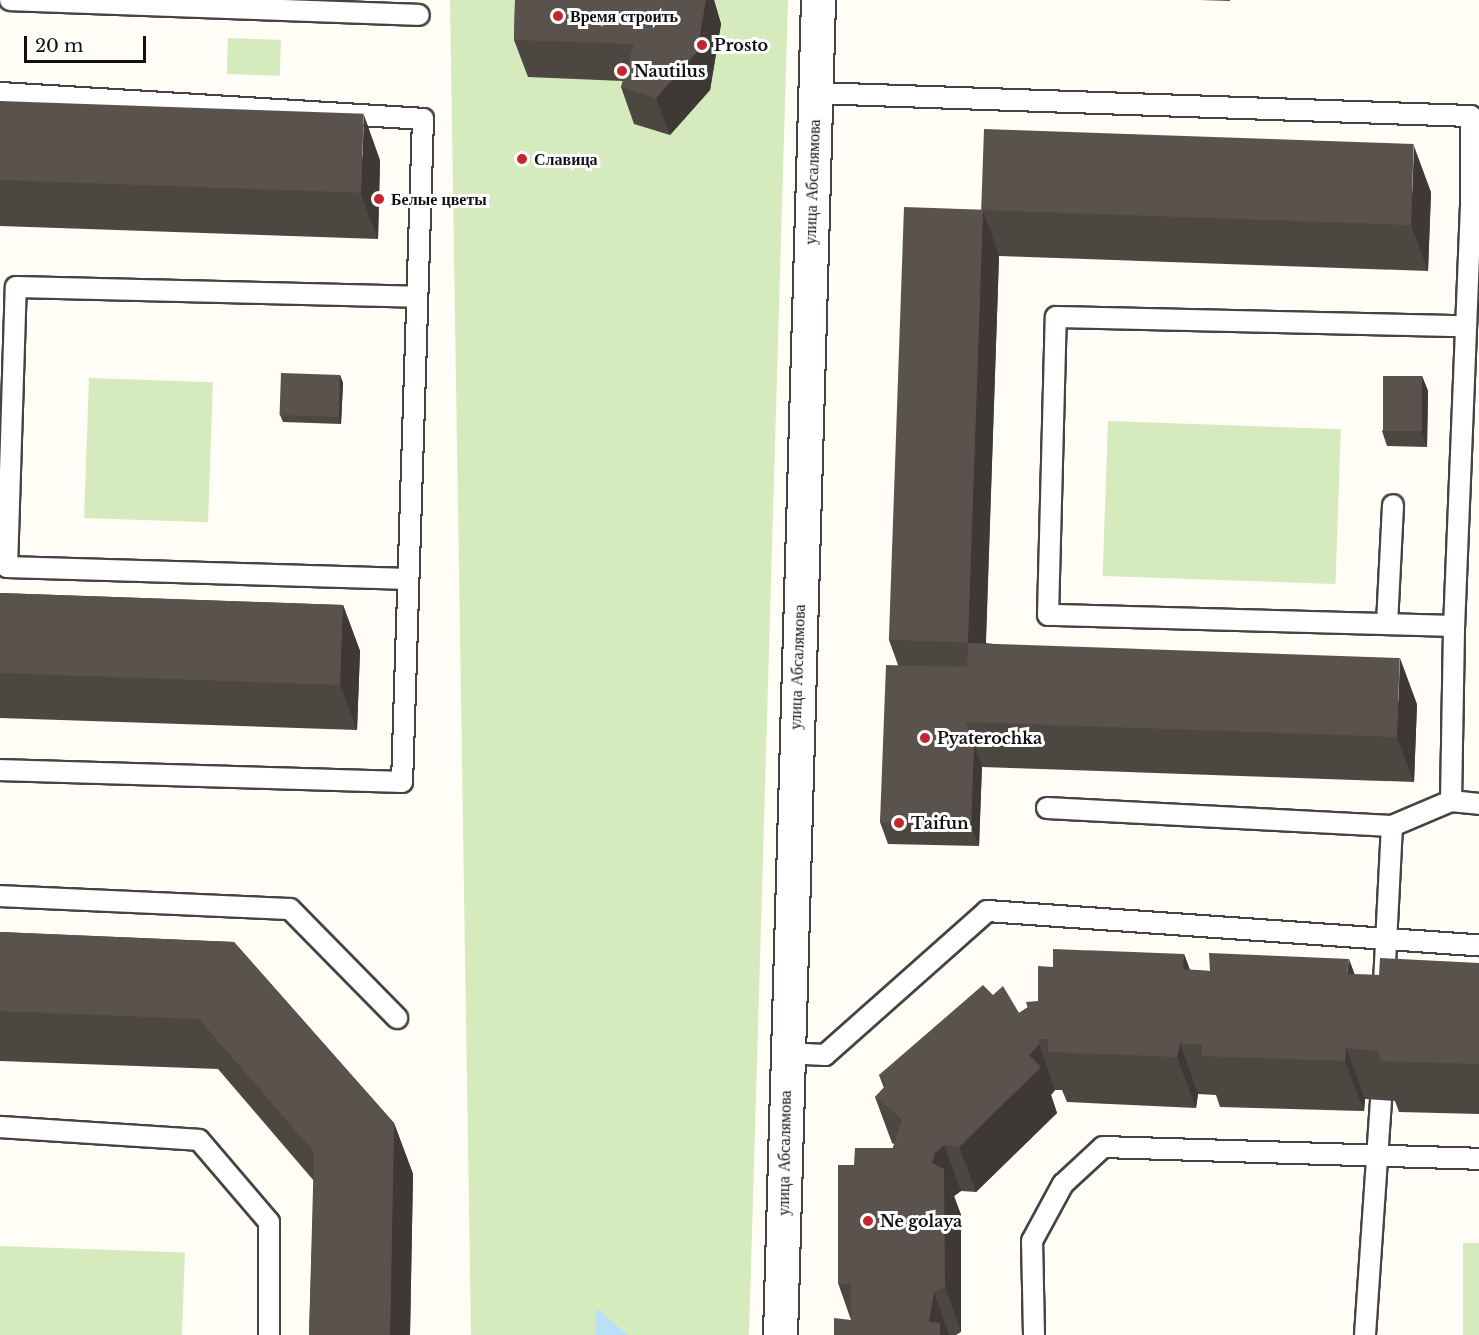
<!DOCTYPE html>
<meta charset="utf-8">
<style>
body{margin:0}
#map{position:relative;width:1479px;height:1335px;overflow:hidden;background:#fffdf5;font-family:"Libre Baskerville",serif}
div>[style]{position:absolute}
.green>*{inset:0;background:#d5ebbd;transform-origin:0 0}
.water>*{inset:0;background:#b9e0f7}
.roads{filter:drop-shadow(2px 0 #444) drop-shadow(-2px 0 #444) drop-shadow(0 2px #444) drop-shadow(0 -2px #444)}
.lane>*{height:20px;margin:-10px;padding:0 10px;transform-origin:10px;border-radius:10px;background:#fff}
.street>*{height:33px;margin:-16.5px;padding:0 16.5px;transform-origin:16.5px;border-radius:16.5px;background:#fff}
.wall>*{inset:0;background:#4d4742}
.shaded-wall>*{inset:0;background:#3f3936}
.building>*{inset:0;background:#5a524d;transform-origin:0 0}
.dots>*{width:16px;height:16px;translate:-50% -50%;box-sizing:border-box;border:3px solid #fff;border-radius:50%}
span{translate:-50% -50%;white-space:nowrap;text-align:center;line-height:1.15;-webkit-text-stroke:6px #fff;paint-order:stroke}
.poi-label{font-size:16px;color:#111;font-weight:700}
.left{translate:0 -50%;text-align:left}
.street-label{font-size:16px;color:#111}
.scale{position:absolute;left:24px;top:36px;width:122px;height:27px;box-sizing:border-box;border:3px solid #111;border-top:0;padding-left:8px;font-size:18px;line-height:21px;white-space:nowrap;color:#111;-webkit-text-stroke:4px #fff;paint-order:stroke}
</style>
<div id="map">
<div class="green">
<i style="clip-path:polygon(450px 0,788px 0,749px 1335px,471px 1335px)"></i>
<i style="left:228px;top:38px;width:53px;height:36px;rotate:2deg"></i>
<i style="left:89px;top:378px;width:124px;height:140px;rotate:2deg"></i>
<i style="left:1108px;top:421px;width:233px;height:155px;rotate:2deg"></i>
<i style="left:1463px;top:1243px;width:16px;height:92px"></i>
<i style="left:0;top:1246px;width:185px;height:89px;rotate:2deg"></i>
</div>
<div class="water">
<i style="clip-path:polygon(596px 1308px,628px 1335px,596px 1335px)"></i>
</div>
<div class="roads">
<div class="lane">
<i style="left:10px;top:0;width:409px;rotate:2.1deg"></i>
<i style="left:0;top:93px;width:424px;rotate:3.5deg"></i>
<i style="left:423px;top:119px;width:663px;rotate:91.81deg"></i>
<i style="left:402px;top:782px;width:402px;rotate:-178.3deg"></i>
<i style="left:815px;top:93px;width:656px;rotate:2.01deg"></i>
<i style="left:1471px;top:116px;width:89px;rotate:90deg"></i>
<i style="left:1471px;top:205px;width:421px;rotate:92.3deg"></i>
<i style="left:1454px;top:626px;width:406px;rotate:-178.4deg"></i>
<i style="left:1048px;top:615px;width:298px;rotate:-88.5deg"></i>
<i style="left:1056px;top:317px;width:408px;rotate:1.3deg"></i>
<i style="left:408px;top:579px;width:401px;rotate:-178.3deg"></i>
<i style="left:7px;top:567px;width:280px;rotate:-88.2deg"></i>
<i style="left:16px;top:287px;width:401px;rotate:1.4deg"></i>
<i style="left:1387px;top:624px;width:119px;rotate:-87.1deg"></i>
<i style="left:1451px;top:801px;width:28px;rotate:6deg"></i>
<i style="left:1047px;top:808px;width:345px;rotate:3deg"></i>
<i style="left:0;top:896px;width:290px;rotate:2.6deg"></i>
<i style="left:290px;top:909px;width:153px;rotate:45.5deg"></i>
<i style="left:1384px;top:983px;width:157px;rotate:-87.1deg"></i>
<i style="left:1392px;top:826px;width:64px;rotate:-23deg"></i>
<i style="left:1451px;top:801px;width:175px;rotate:-89deg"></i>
<i style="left:786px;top:1053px;width:39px;rotate:3deg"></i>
<i style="left:825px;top:1055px;width:217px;rotate:-41.6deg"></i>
<i style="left:987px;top:911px;width:493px;rotate:4deg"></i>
<i style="left:0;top:1127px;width:199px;rotate:3.7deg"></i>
<i style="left:199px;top:1140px;width:108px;rotate:49.5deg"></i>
<i style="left:269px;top:1222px;width:113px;rotate:90deg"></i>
<i style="left:1034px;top:1335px;width:94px;rotate:-91.2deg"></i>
<i style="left:1032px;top:1241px;width:65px;rotate:-61.5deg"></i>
<i style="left:1063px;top:1184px;width:54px;rotate:-42.8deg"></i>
<i style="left:1103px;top:1147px;width:376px;rotate:1.8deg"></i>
<i style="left:1365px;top:1335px;width:236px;rotate:-86.1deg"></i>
</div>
<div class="street">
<i style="left:780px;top:1335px;width:1336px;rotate:-88.37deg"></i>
</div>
</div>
<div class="wall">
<i style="clip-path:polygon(515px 0,714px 0,721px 24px,710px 90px,670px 135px,634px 124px,621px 87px,623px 81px,528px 77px,514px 40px)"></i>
<i style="clip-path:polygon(1200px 0,1230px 0,1230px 1px)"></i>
<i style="clip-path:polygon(0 101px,380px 160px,378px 239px,0 226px)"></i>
<i style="clip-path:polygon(1431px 192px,1428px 271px,999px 256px,986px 643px,1417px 704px,1414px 782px,982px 767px,982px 765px,979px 846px,888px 844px,880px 822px,898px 665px,889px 640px,983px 210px)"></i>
<i style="clip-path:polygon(340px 375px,343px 383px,341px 424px,283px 422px,280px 415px)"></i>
<i style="clip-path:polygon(1422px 376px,1428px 391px,1427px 447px,1387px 446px,1382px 431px)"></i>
<i style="clip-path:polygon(0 593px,343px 605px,360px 651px,357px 730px,0 718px)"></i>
<i style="clip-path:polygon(0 932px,234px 942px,394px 1123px,413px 1174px,410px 1335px,309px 1335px,314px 1181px,218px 1069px,0 1061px)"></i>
<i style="clip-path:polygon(1184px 954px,1190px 970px,1210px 971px,1379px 975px,1479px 963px,1479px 1114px,1399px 1112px,1395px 1101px,1365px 1099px,1364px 1111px,1220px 1107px,1216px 1095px,1198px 1094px,1196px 1108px,1067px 1102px,1062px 1090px,1055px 1090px,1051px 1095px,1057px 1113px,976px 1192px,961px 1191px,954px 1196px,961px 1215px,961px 1332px,956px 1335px,834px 1335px,851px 1320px,838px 1283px,854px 1165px,893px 1148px,894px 1144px,892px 1143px,875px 1097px,884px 1088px,879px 1075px,993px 995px,1019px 1013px,1038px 1001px,1053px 967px)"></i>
</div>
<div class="shaded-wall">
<i style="clip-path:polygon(706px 0,714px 0,721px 24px,710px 90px,670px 135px,656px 98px)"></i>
<i style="clip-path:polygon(364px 115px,380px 160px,378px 239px,361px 194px)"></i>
<i style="clip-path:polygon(1414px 146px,1431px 192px,1428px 271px,1411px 225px)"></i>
<i style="clip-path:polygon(983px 210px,999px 256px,983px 722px,968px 643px)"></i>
<i style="clip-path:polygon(340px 375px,343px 383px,341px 424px,339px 417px)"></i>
<i style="clip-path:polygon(1422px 376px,1428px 391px,1427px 447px,1421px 432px)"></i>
<i style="clip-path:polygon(343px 605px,360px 651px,357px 730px,340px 684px)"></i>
<i style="clip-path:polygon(1400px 658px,1417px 704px,1414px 782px,1397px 737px)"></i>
<i style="clip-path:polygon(974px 744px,982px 765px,979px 846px,971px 825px)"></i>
<i style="clip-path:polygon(1184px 954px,1203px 1005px,1183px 969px)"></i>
<i style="clip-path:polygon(1349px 959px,1368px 1010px,1347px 974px)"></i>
<i style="clip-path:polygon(1180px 1043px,1198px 1094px,1196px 1108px,1177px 1057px)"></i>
<i style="clip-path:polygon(1039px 1044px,1055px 1090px,1051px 1095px,1057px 1113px,976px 1192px,959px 1147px)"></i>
<i style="clip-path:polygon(1346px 1048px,1365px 1099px,1364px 1111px,1345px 1061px)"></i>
<i style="clip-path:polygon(394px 1123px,413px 1174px,410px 1335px,390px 1335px)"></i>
<i style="clip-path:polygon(944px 1145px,961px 1191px,954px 1196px,961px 1215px,961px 1332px,945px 1287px,932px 1163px,935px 1153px)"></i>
<i style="clip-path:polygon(934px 1292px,949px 1335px,934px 1335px,929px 1322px)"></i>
</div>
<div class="building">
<i style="clip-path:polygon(515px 0,706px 0,697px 52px,656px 98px,621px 87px,634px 44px,514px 40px)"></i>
<i style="left:0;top:101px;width:364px;height:79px;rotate:2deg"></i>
<i style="left:984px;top:129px;width:430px;height:81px;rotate:2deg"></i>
<i style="left:904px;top:207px;width:79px;height:433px;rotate:2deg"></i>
<i style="left:281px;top:373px;width:59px;height:42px;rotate:2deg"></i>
<i style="left:1383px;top:376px;width:39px;height:55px"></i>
<i style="left:0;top:593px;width:343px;height:80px;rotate:2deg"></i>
<i style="left:968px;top:643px;width:432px;height:79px;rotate:2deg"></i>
<i style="clip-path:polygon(886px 665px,967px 667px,966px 722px,974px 744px,971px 825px,880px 822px)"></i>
<i style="clip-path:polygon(0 932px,234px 942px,394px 1123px,390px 1335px,309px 1335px,314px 1152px,199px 1019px,0 1011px)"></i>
<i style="clip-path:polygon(1053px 949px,1184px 954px,1183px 969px,1210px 971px,1209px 953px,1349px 959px,1347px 974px,1379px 975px,1380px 958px,1479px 963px,1479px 1064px,1380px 1061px,1379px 1051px,1346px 1048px,1345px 1061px,1202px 1056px,1202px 1045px,1180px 1043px,1177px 1057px,1048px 1052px,1048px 1039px,1037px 1039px,1026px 1002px,1038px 1001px,1038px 966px,1053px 967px)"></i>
<i style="clip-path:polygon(983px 985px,993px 995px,1003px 986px,1019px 1013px,1028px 1007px,1039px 1044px,1029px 1055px,1041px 1067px,959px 1147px,944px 1145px,935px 1153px,932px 1163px,944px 1169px,945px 1287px,934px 1292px,929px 1322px,940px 1323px,940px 1335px,834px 1335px,834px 1318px,851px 1320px,851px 1284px,838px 1283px,838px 1165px,854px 1165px,855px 1148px,893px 1148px,902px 1119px,875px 1097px,886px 1085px,879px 1075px)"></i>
</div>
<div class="dots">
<i style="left:558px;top:16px;background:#c4262e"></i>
<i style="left:702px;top:45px;background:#c4262e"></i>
<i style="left:622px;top:71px;background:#c4262e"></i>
<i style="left:522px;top:159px;background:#c4262e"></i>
<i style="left:379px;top:199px;background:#c4262e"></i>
<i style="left:925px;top:738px;background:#c4262e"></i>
<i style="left:899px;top:823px;background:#c4262e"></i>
<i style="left:868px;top:1221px;background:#c4262e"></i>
</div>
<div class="poi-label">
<span class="left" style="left:570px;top:16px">Время строить</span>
<span class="left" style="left:714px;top:45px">Prosto</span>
<span class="left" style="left:634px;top:71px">Nautilus</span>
<span class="left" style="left:534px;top:159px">Славица</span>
<span class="left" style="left:391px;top:199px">Белые цветы</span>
<span class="left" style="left:937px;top:738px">Pyaterochka</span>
<span class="left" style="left:911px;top:823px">Taifun</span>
<span class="left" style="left:880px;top:1221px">Ne golaya</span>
</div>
<div class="street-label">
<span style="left:812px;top:182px;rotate:-88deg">улица Абсалямова</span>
<span style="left:797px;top:667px;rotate:-88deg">улица Абсалямова</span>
<span style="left:784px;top:1153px;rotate:-89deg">улица Абсалямова</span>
</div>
<div class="scale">20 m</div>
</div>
